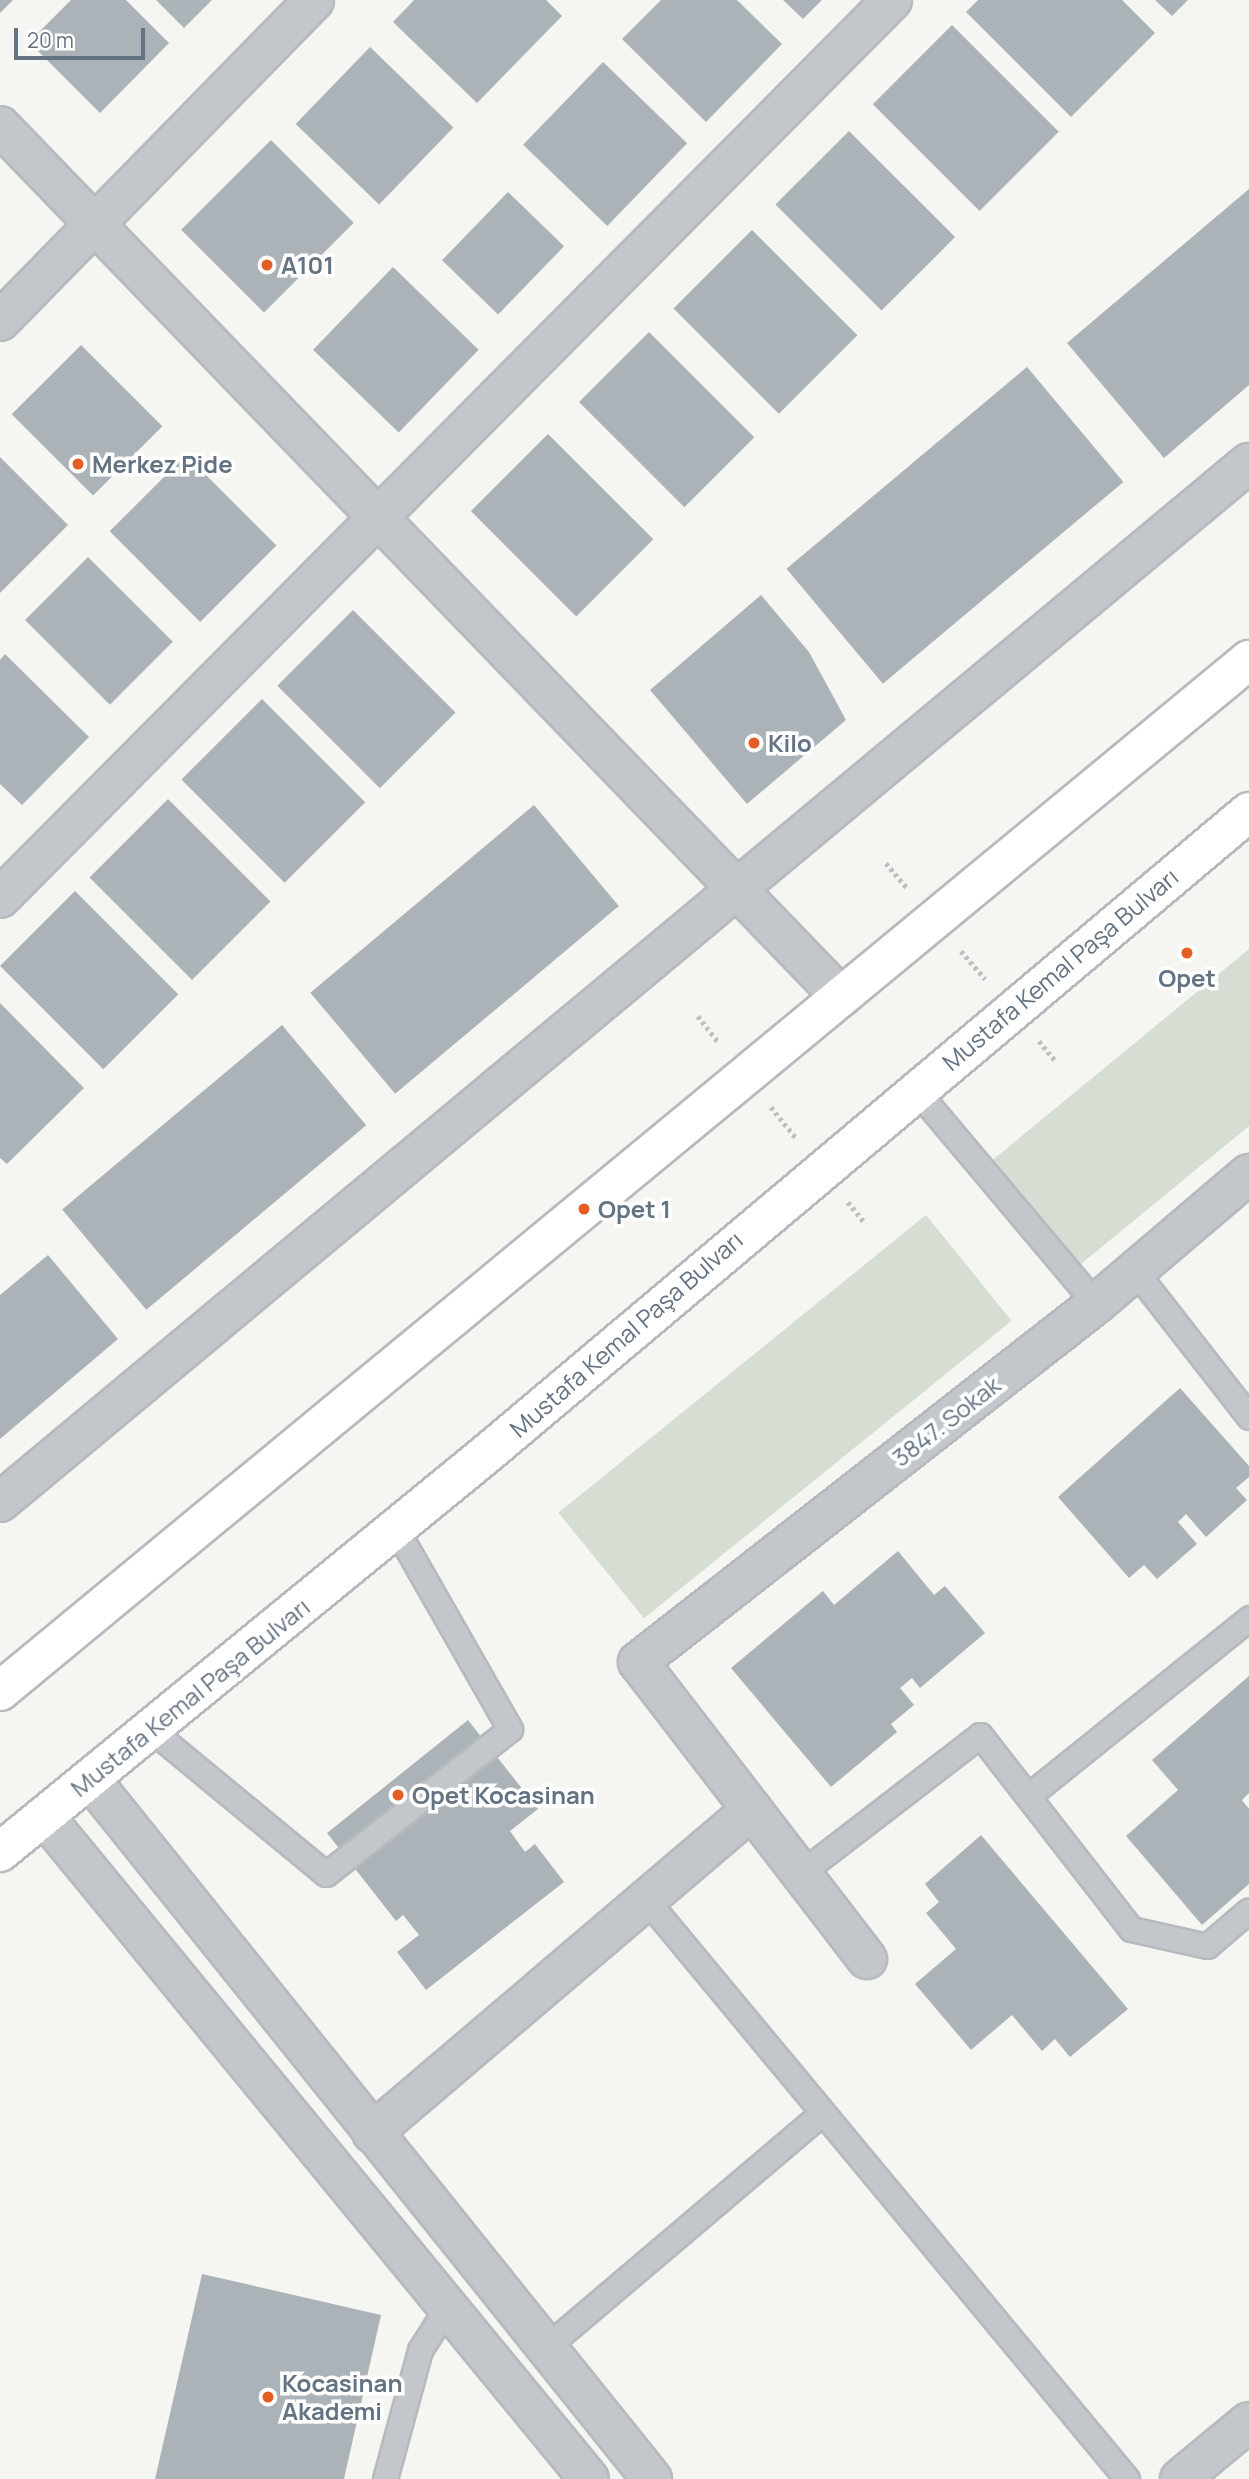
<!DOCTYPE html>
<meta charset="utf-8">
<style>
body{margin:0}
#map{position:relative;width:1249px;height:2479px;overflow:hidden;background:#f5f6f2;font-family:Manrope,sans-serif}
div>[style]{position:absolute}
.green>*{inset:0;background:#d6ddd3;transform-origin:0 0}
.building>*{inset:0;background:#abb2b8;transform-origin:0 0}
.path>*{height:4.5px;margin-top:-2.25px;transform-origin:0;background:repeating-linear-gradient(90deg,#bdbfc1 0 3.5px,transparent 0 7px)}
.roads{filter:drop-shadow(2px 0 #b6babe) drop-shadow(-2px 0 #b6babe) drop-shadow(0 2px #b6babe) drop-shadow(0 -2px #b6babe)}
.service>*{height:23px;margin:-11.5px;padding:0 11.5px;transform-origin:11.5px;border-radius:11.5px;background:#c3c6ca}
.minor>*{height:38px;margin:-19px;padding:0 19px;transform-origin:19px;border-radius:19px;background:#c3c6ca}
.tertiary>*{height:38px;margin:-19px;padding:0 19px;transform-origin:19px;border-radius:19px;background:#c3c6ca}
.primary>*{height:38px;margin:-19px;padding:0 19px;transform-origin:19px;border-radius:19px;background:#fff}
.dots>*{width:19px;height:19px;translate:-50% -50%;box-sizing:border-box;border:4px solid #fff;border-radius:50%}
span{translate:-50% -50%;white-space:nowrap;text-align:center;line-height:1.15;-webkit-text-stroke:7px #fff;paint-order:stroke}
.poi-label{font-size:24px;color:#647383;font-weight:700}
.left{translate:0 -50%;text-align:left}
.street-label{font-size:24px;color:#647383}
.scale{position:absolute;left:14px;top:28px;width:131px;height:32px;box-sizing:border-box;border:4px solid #647383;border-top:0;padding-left:9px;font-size:21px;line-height:24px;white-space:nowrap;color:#647383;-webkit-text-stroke:5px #fff;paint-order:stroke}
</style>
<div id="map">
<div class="green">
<i style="clip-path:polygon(1249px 949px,1249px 1126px,1075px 1269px,989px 1163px)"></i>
<i style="left:926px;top:1215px;width:136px;height:473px;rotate:51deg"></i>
</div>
<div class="building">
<i style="clip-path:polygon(0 0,13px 0,0 13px)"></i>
<i style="clip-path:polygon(71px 0,126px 0,169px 43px,100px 113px,29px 42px)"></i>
<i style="clip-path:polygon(156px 0,212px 0,184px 28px)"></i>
<i style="clip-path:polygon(414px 0,546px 0,562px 16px,477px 103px,393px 22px)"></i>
<i style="clip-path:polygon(661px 0,737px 0,782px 44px,706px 122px,622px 39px)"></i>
<i style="clip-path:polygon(783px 0,822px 0,803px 19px)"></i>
<i style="clip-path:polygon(978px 0,1122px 0,1155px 33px,1071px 117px,966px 12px)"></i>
<i style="clip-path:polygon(1155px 0,1188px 0,1172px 16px)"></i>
<i style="left:952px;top:25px;width:151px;height:112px;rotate:45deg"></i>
<i style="left:370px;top:47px;width:116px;height:107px;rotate:44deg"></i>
<i style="left:603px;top:62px;width:117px;height:115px;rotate:44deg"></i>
<i style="left:849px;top:131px;width:150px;height:104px;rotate:45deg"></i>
<i style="left:271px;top:140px;width:117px;height:127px;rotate:45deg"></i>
<i style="clip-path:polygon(1249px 189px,1249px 385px,1164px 458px,1067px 343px)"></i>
<i style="left:508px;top:192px;width:78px;height:95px;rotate:44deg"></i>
<i style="left:752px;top:230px;width:149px;height:111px;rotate:45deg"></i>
<i style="left:393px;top:267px;width:119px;height:115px;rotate:44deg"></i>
<i style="left:649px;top:332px;width:149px;height:99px;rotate:45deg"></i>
<i style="left:81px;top:345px;width:115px;height:98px;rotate:45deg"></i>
<i style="left:1027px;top:367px;width:150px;height:314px;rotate:50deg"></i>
<i style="left:548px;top:434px;width:149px;height:109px;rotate:45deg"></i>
<i style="left:186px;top:455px;width:128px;height:108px;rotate:45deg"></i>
<i style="clip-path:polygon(0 457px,68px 525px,0 593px)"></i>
<i style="left:88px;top:557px;width:120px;height:89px;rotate:45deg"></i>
<i style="clip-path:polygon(761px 595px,809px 652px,846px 720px,747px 804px,650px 690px)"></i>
<i style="left:353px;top:610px;width:145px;height:107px;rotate:45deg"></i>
<i style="clip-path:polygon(5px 654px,89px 737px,22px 805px,0 784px,0 660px)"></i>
<i style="left:262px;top:699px;width:146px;height:114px;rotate:45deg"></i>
<i style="left:168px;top:799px;width:145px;height:111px;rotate:45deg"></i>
<i style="left:534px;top:805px;width:132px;height:292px;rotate:50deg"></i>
<i style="left:75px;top:891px;width:146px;height:106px;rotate:45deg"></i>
<i style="clip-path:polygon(0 1003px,84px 1088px,7px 1164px,0 1158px)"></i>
<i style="left:282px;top:1025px;width:131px;height:287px;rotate:50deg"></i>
<i style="clip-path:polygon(48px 1255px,118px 1339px,0 1439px,0 1295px)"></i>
<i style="clip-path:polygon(1180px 1388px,1249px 1466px,1249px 1477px,1236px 1488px,1247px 1500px,1206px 1537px,1186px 1514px,1178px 1522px,1197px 1544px,1157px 1579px,1144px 1565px,1129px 1578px,1058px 1497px)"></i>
<i style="clip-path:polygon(898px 1551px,934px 1595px,945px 1586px,985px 1633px,920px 1688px,912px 1678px,900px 1688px,914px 1705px,891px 1724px,897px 1732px,831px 1787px,731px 1668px,823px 1591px,834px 1605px)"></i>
<i style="clip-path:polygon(1249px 1676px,1249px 1793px,1242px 1800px,1249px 1809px,1249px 1884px,1202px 1925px,1126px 1836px,1178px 1790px,1152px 1760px)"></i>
<i style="clip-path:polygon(468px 1720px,538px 1809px,510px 1831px,525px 1852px,535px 1844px,564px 1882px,426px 1990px,397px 1952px,419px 1935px,403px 1915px,396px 1921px,327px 1833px)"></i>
<i style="clip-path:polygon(981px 1835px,1128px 2009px,1070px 2057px,1055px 2039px,1042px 2051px,1012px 2015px,971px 2050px,915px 1984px,956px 1949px,926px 1913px,939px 1902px,925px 1884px)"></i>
<i style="clip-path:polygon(202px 2274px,381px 2315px,344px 2479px,155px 2479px)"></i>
</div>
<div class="path">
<i style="left:886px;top:863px;width:34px;rotate:50deg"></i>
<i style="left:961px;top:951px;width:37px;rotate:49deg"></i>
<i style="left:698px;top:1016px;width:34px;rotate:52deg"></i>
<i style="left:1039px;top:1041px;width:25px;rotate:50deg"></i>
<i style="left:771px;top:1107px;width:40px;rotate:51deg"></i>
<i style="left:848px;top:1202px;width:28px;rotate:51deg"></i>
</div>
<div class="roads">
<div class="service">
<i style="left:915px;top:1089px;width:281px;rotate:49.9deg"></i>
<i style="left:1135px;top:1271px;width:185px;rotate:52deg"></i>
<i style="left:150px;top:1729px;width:228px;rotate:39.5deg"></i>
<i style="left:326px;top:1874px;width:234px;rotate:-38.2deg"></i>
<i style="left:510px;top:1729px;width:230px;rotate:-119.7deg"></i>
<i style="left:1028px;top:1796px;width:284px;rotate:-38.8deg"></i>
<i style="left:801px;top:1873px;width:226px;rotate:-37.6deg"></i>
<i style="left:980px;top:1735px;width:246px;rotate:52.1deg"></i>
<i style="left:1131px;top:1929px;width:78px;rotate:12.6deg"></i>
<i style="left:1207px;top:1946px;width:55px;rotate:-40.6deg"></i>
<i style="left:649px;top:1903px;width:749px;rotate:50.31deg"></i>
<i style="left:545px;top:2348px;width:363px;rotate:-40.3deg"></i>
<i style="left:385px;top:2479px;width:134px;rotate:-74.8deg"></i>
<i style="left:420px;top:2350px;width:52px;rotate:-57.5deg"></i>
</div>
<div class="minor">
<i style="left:0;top:126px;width:1211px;rotate:46deg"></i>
<i style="left:0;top:321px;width:449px;rotate:-45.6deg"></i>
<i style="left:0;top:898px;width:1266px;rotate:-45.19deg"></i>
<i style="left:0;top:1502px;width:1625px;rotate:-39.76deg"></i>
<i style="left:867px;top:1959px;width:375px;rotate:-127.6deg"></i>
<i style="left:638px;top:1662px;width:581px;rotate:-38.01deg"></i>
<i style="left:1096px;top:1304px;width:201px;rotate:-40.4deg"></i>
<i style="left:372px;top:2133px;width:499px;rotate:-40.4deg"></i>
<i style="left:1180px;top:2479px;width:89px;rotate:-39.6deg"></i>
</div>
<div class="tertiary">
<i style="left:90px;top:1779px;width:898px;rotate:51.24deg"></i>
<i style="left:44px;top:1816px;width:858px;rotate:50.58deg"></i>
</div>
<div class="primary">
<i style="left:0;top:1691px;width:1620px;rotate:-39.54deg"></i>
<i style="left:0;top:1852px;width:625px;rotate:-39.29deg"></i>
<i style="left:484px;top:1456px;width:1000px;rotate:-40.09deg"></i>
</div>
</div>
<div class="dots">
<i style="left:267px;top:265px;background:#e45e23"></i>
<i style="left:78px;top:464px;background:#e45e23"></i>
<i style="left:754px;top:743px;background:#e45e23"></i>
<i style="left:1187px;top:953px;background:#e45e23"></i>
<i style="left:584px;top:1209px;background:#e45e23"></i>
<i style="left:398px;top:1795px;background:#e45e23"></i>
<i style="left:268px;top:2397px;background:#e45e23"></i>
</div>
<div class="poi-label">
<span class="left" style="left:281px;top:265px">A101</span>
<span class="left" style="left:92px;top:464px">Merkez Pide</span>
<span class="left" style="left:768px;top:743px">Kilo</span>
<span style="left:1187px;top:978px">Opet</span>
<span class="left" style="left:598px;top:1209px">Opet 1</span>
<span class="left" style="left:412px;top:1795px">Opet Kocasinan</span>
<span class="left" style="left:282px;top:2397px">Kocasinan<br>Akademi</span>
</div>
<div class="street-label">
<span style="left:1060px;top:969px;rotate:-40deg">Mustafa Kemal Paşa Bulvarı</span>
<span style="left:626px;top:1334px;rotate:-41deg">Mustafa Kemal Paşa Bulvarı</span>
<span style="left:946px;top:1421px;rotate:-38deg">3847. Sokak</span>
<span style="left:190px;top:1697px;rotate:-39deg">Mustafa Kemal Paşa Bulvarı</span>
</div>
<div class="scale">20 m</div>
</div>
